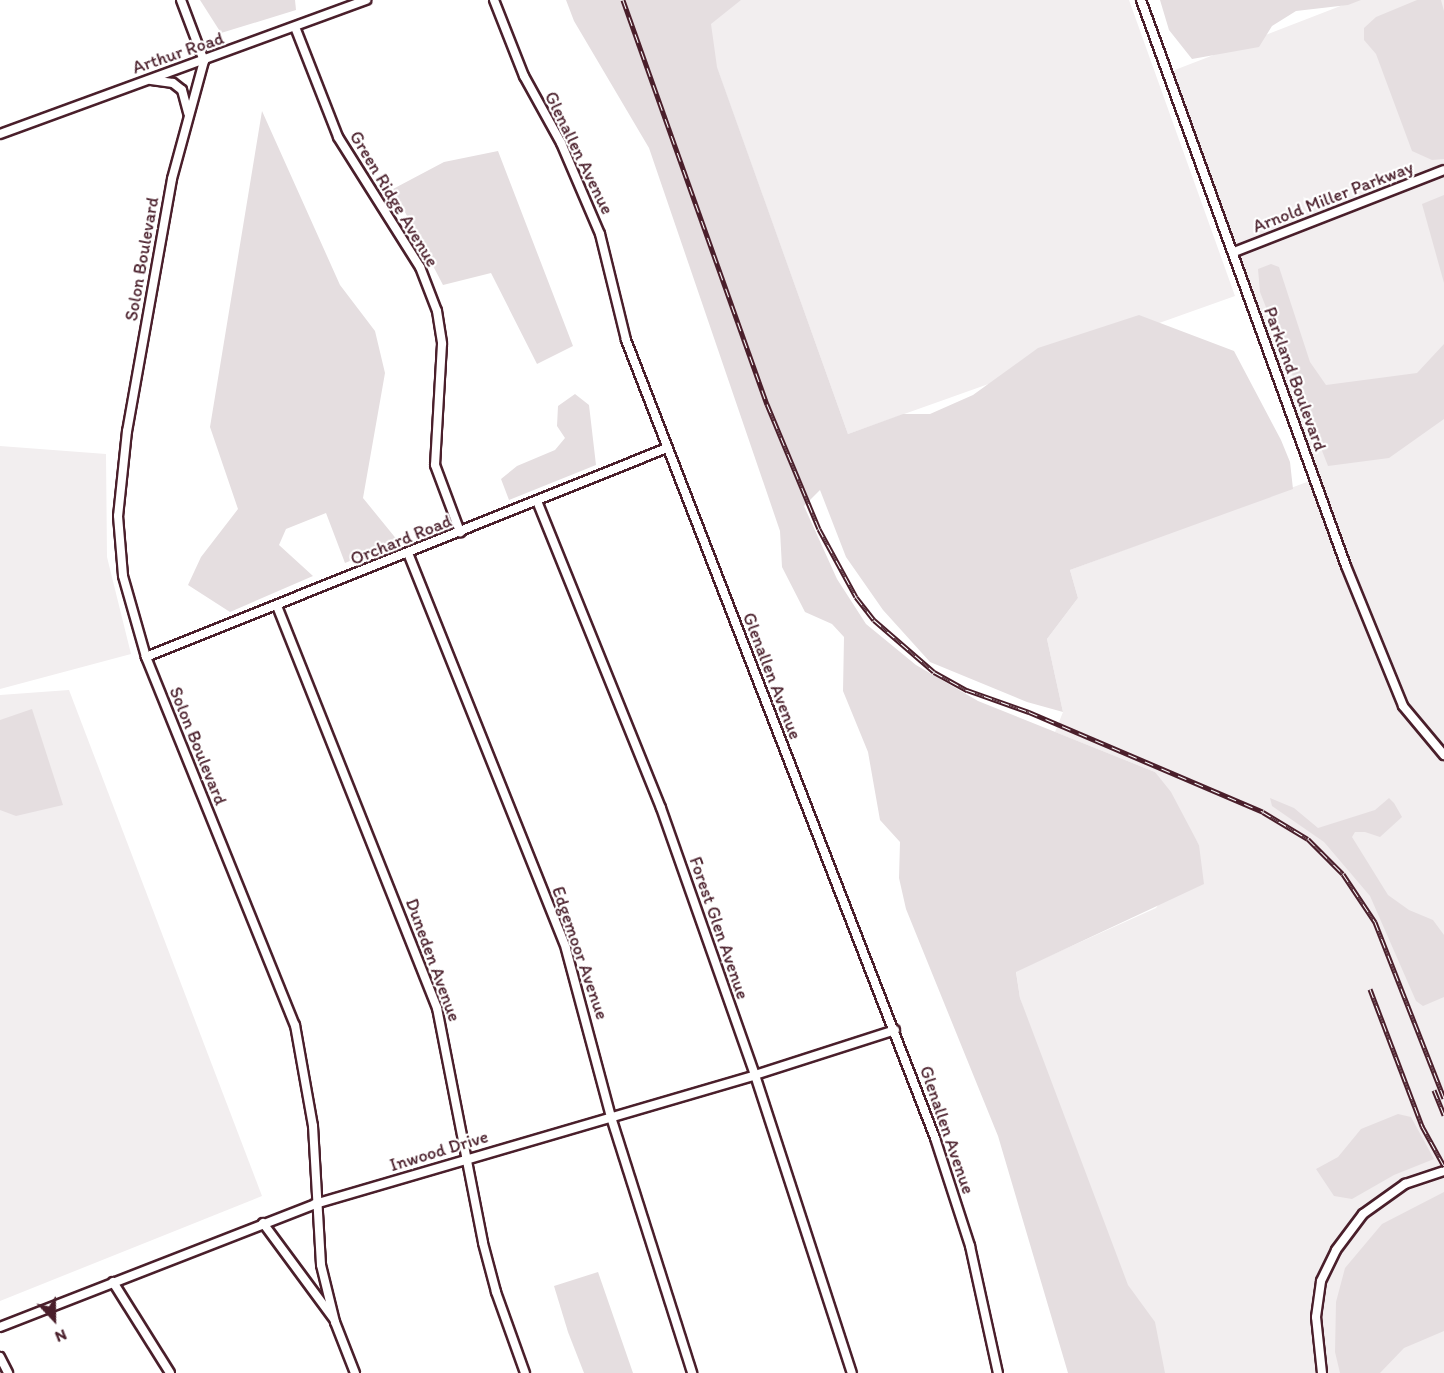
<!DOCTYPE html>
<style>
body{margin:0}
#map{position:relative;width:1444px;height:1373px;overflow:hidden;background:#fff;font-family:Itim,sans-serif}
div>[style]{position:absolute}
.built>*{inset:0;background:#f2eeef}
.green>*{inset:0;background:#e5dee0}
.roads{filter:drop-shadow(2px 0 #4a1f2b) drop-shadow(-2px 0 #4a1f2b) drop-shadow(0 2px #4a1f2b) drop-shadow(0 -2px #4a1f2b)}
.minor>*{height:8px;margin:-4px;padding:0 4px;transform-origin:4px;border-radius:4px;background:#fff}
.rail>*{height:5px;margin-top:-2.5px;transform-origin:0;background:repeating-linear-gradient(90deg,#fff 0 9px,#4a1f2b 0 18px);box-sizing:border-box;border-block:2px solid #4a1f2b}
span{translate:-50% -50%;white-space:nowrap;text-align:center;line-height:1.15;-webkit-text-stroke:4.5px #fff;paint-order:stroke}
.street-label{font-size:18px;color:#4a1f2b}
.north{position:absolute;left:24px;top:1289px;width:60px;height:60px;-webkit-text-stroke:4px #fff;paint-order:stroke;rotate:158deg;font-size:16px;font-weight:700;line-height:24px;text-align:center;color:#4a1f2b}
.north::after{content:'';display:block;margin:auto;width:21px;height:27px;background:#4a1f2b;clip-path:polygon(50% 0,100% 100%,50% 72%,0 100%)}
</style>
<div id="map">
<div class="built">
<i style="clip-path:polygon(732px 0,1129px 0,1235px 296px,848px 434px,697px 12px)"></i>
<i style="clip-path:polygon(1356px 0,1444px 0,1444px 1373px,1139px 1373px,1020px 998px,1016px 971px,1156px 908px,1199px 845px,1155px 772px,1055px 732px,1063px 712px,1047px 639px,1078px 598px,1070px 570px,1315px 479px,1167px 73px)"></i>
<i style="clip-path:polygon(0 446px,106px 454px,107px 557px,131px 654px,0 689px)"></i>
<i style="clip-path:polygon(69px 690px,262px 1196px,0 1301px,0 695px)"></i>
</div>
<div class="green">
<i style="clip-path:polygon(200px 0,295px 0,296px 10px,221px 33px)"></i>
<i style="clip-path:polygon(566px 0,741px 0,711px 24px,717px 67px,848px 434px,903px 414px,930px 414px,973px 395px,1038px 348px,1139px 315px,1234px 351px,1281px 440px,1290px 462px,1293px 489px,1070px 570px,1078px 598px,1047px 639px,1063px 712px,1027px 702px,930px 662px,883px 610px,846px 557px,820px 490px,804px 506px,837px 579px,866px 624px,916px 665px,978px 701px,1155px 772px,1171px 792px,1199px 845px,1204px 884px,1016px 972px,1020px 998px,1128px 1285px,1155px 1322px,1165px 1373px,1068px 1373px,998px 1136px,906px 909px,899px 878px,900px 842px,880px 820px,868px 752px,843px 691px,844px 637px,832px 624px,805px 612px,782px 567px,780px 531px,649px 148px,574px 21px)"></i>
<i style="clip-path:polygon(1160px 0,1361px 0,1348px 5px,1296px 11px,1272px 26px,1259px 47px,1192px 59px,1169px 30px)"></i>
<i style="clip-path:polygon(1417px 0,1441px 0,1444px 11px,1444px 159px,1432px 160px,1412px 151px,1376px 54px,1364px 40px,1364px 28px,1376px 17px)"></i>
<i style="clip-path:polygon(262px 111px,340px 285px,375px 331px,385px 373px,363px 498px,398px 541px,345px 563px,326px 513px,286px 529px,279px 545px,313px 576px,230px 612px,188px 585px,201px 557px,238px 509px,210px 427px)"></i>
<i style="clip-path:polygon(498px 151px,573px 346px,537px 364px,491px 273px,443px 285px,393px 189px,444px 162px)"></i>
<i style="clip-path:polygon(1444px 195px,1444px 283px,1422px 204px)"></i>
<i style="clip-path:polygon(1271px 264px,1279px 267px,1310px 362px,1326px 385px,1417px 373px,1444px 344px,1444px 419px,1389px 458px,1328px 466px,1260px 292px,1258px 269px)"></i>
<i style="clip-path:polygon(575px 394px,589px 405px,596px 465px,509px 500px,501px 479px,517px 466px,555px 450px,565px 438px,557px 426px,558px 406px)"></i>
<i style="clip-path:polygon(32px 709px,63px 805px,16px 816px,0 810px,0 720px)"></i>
<i style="clip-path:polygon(1270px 798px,1294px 808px,1318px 828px,1375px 810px,1389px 798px,1394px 803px,1402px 817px,1380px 837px,1365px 832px,1355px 832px,1352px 837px,1388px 895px,1409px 910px,1433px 920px,1444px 935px,1444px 997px,1423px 1006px,1416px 1001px,1370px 896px,1324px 842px,1272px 806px)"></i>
<i style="clip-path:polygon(1398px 1114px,1411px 1117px,1434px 1159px,1394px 1175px,1352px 1199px,1334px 1196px,1316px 1169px,1338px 1157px,1361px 1129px)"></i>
<i style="clip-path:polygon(1444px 1192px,1444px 1331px,1404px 1348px,1380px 1373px,1340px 1373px,1335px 1352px,1336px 1302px,1345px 1268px,1382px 1224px)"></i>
<i style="clip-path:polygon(598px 1272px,633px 1373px,584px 1373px,568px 1332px,554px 1286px)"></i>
</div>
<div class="roads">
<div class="minor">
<i style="left:181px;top:0;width:65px;rotate:69.3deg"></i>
<i style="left:494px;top:0;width:82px;rotate:68.5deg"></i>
<i style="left:524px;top:76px;width:77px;rotate:61.1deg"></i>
<i style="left:561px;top:143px;width:99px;rotate:66.8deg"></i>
<i style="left:600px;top:234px;width:109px;rotate:76.2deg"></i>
<i style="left:626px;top:340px;width:856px;rotate:68.83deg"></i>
<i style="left:935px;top:1138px;width:114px;rotate:72deg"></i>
<i style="left:970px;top:1246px;width:130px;rotate:77.6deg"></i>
<i style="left:1141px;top:0;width:602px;rotate:70.09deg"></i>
<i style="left:1346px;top:566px;width:151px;rotate:67.8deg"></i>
<i style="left:1403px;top:706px;width:64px;rotate:50.1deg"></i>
<i style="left:295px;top:27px;width:118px;rotate:68.6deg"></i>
<i style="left:338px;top:137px;width:154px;rotate:57.8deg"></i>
<i style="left:420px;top:267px;width:47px;rotate:68.9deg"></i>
<i style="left:437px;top:311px;width:33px;rotate:81deg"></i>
<i style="left:442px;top:344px;width:121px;rotate:93.3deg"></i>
<i style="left:435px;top:465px;width:72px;rotate:69.5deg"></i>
<i style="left:204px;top:61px;width:122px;rotate:105.2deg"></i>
<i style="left:172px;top:179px;width:256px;rotate:100.1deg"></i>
<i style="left:127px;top:431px;width:85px;rotate:96deg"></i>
<i style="left:118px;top:516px;width:60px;rotate:85.2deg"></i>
<i style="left:123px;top:576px;width:84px;rotate:74.1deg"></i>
<i style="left:146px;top:657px;width:397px;rotate:68deg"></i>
<i style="left:295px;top:1025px;width:103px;rotate:79.9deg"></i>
<i style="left:313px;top:1126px;width:139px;rotate:86.7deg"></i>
<i style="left:321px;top:1265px;width:59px;rotate:76.2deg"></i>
<i style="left:335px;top:1322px;width:55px;rotate:68.6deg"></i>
<i style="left:151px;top:80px;width:22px;rotate:8deg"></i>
<i style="left:173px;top:83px;width:11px;rotate:38deg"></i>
<i style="left:182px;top:90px;width:24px;rotate:75deg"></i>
<i style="left:0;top:134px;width:390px;rotate:-20.1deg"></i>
<i style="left:1234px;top:252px;width:225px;rotate:-21.3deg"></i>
<i style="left:537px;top:501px;width:331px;rotate:68deg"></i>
<i style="left:661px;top:808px;width:283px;rotate:70.6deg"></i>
<i style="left:755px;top:1075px;width:313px;rotate:72deg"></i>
<i style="left:408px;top:553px;width:426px;rotate:68.2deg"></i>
<i style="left:566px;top:949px;width:174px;rotate:75deg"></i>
<i style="left:611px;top:1117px;width:269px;rotate:72.4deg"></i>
<i style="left:277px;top:606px;width:433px;rotate:68.3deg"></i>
<i style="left:437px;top:1008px;width:239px;rotate:78.9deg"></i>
<i style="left:483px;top:1243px;width:51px;rotate:75.1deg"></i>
<i style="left:496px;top:1292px;width:86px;rotate:70.3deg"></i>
<i style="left:146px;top:657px;width:561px;rotate:-21.86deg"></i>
<i style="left:263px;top:1223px;width:118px;rotate:53.6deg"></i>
<i style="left:113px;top:1282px;width:107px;rotate:57.9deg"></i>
<i style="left:0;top:1327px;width:338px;rotate:-21.3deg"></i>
<i style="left:315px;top:1204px;width:459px;rotate:-16.3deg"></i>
<i style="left:755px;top:1075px;width:147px;rotate:-17.8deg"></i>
<i style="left:0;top:1357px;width:18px;rotate:63deg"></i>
<i style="left:1322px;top:1373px;width:56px;rotate:-96.1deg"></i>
<i style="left:1316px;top:1317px;width:36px;rotate:-82deg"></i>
<i style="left:1321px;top:1281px;width:34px;rotate:-64deg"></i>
<i style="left:1336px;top:1250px;width:45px;rotate:-53.1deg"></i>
<i style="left:1363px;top:1214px;width:52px;rotate:-35.5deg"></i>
<i style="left:1405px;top:1184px;width:41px;rotate:-18.4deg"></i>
</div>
</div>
<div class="rail">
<i style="left:623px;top:0;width:429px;rotate:70.4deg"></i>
<i style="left:767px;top:404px;width:135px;rotate:67.4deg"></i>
<i style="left:819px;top:529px;width:77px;rotate:61.4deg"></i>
<i style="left:856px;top:597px;width:29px;rotate:52deg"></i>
<i style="left:874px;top:620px;width:79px;rotate:40.9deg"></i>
<i style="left:934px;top:672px;width:38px;rotate:29deg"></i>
<i style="left:967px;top:690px;width:66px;rotate:19.5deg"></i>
<i style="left:1029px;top:712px;width:254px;rotate:23.1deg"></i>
<i style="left:1263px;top:812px;width:52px;rotate:31deg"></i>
<i style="left:1308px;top:839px;width:49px;rotate:45deg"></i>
<i style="left:1343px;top:874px;width:58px;rotate:56.3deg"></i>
<i style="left:1375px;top:922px;width:189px;rotate:68.6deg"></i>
<i style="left:1370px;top:989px;width:147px;rotate:69.2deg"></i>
<i style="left:1422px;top:1126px;width:46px;rotate:61.2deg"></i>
<i style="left:1434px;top:1090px;width:27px;rotate:68deg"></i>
</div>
<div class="street-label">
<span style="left:178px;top:53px;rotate:-19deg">Arthur Road</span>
<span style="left:579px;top:153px;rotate:64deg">Glenallen Avenue</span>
<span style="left:1333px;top:197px;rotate:-21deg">Arnold Miller Parkway</span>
<span style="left:394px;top:199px;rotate:59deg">Green Ridge Avenue</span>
<span style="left:142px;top:259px;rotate:-80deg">Solon Boulevard</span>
<span style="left:1295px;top:379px;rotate:70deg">Parkland Boulevard</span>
<span style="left:401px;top:540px;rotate:-22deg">Orchard Road</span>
<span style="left:772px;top:676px;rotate:69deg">Glenallen Avenue</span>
<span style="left:198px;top:746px;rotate:68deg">Solon Boulevard</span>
<span style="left:719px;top:928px;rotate:71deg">Forest Glen Avenue</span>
<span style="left:580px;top:953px;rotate:71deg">Edgemoor Avenue</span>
<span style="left:433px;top:960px;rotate:70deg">Duneden Avenue</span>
<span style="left:947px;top:1130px;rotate:71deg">Glenallen Avenue</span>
<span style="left:439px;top:1151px;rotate:-17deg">Inwood Drive</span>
</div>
<div class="north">N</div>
</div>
